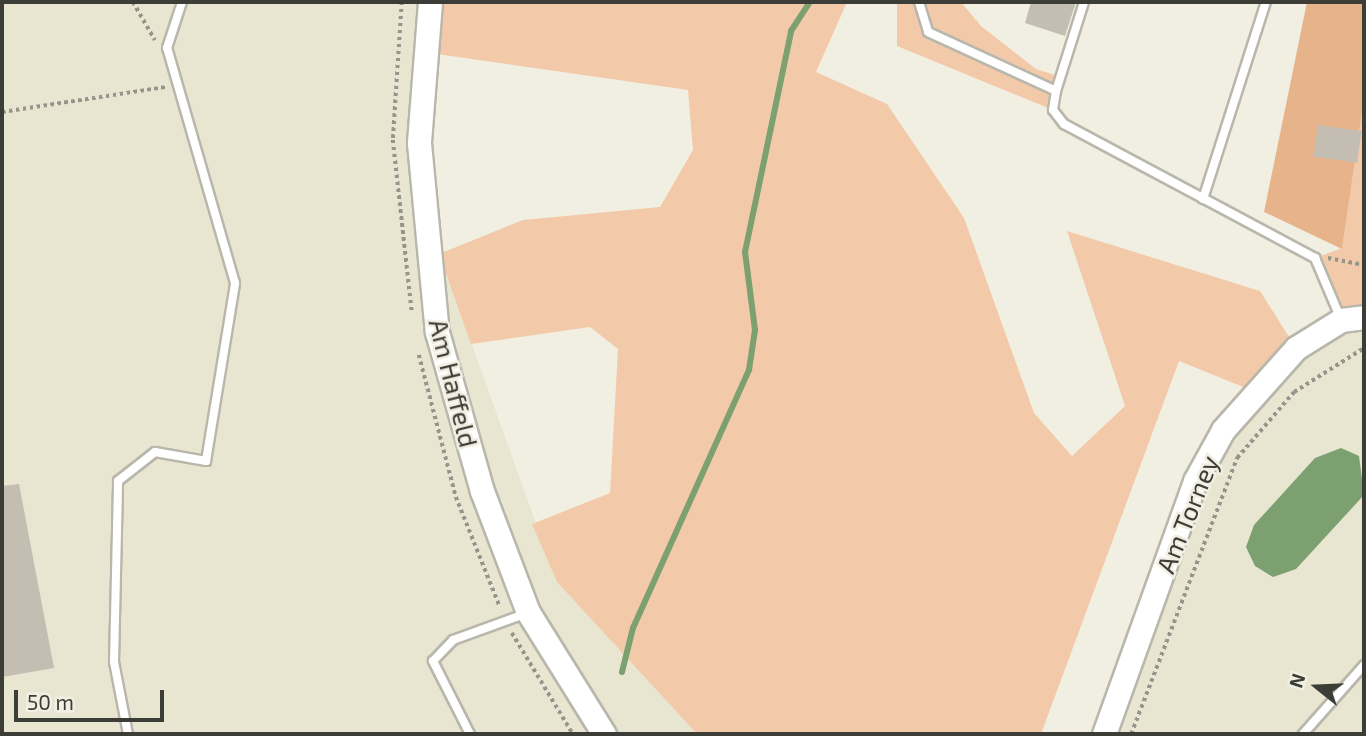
<!DOCTYPE html>
<style>
body{margin:0}
#map{position:relative;width:1366px;height:736px;overflow:hidden;background:#f1efe2;font-family:"Exo 2",sans-serif}
div>[style]{position:absolute}
.built>*{inset:0;background:#e8e5d1}
.green>*{inset:0;background:#f3caa9}
.forest>*{inset:0;background:#e7b38a}
.water>*{inset:0;background:#7ca06f}
.stream>*{height:6px;margin:-3px;padding:0 3px;transform-origin:3px;border-radius:3px;background:#7ca06f}
.building>*{inset:0;background:#c4bdb2;transform-origin:0 0}
.path>*{height:3.5px;margin-top:-1.75px;transform-origin:0;background:repeating-linear-gradient(90deg,#96958c 0 3.5px,transparent 0 7px)}
.roads{filter:drop-shadow(2px 0 #b9b7ab) drop-shadow(-2px 0 #b9b7ab) drop-shadow(0 2px #b9b7ab) drop-shadow(0 -2px #b9b7ab)}
.lane>*{height:8px;margin:-4px;padding:0 4px;transform-origin:4px;border-radius:4px;background:#fff}
.secondary>*{height:23px;margin:-11.5px;padding:0 11.5px;transform-origin:11.5px;border-radius:11.5px;background:#fff}
span{translate:-50% -50%;white-space:nowrap;text-align:center;line-height:1.15;-webkit-text-stroke:5px #f1efe2;paint-order:stroke}
.street-label{font-size:26px;color:#3d3d38}
.frame{position:absolute;inset:0;border:4px solid #3d3d38;pointer-events:none}
.north{position:absolute;left:1282px;top:652px;width:70px;height:70px;-webkit-text-stroke:5px #f1efe2;paint-order:stroke;rotate:288deg;font-size:19px;font-weight:700;line-height:28px;text-align:center;color:#3d3d38}
.north::after{content:'';display:block;margin:auto;width:24px;height:32px;background:#3d3d38;clip-path:polygon(50% 0,100% 100%,50% 72%,0 100%)}
.scale{position:absolute;left:14px;top:690px;width:150px;height:32px;box-sizing:border-box;border:4px solid #3d3d38;border-top:0;padding-left:9px;font-size:21px;line-height:24px;white-space:nowrap;color:#3d3d38;-webkit-text-stroke:5px #f1efe2;paint-order:stroke}
</style>
<div id="map">
<div class="built">
<i style="clip-path:polygon(2px 2px,430px 2px,424px 211px,557px 582px,697px 734px,2px 734px)"></i>
<i style="clip-path:polygon(1364px 317px,1364px 734px,1104px 734px,1195px 481px,1296px 348px)"></i>
</div>
<div class="green">
<i style="clip-path:polygon(431px 2px,847px 2px,816px 72px,887px 104px,964px 218px,1034px 413px,1072px 456px,1125px 406px,1067px 231px,1260px 291px,1296px 348px,1253px 391px,1179px 361px,1041px 734px,697px 734px,557px 582px,532px 524px,610px 493px,618px 349px,590px 327px,471px 344px,439px 254px,523px 220px,660px 207px,693px 150px,688px 90px,423px 52px)"></i>
<i style="clip-path:polygon(897px 2px,961px 2px,981px 26px,1036px 69px,1061px 77px,1053px 110px,897px 46px)"></i>
<i style="clip-path:polygon(1364px 99px,1364px 317px,1341px 320px,1315px 258px,1342px 248px)"></i>
</div>
<div class="forest">
<i style="clip-path:polygon(1307px 2px,1364px 2px,1364px 99px,1342px 249px,1264px 212px)"></i>
</div>
<div class="water">
<i style="clip-path:polygon(1341px 448px,1359px 456px,1364px 495px,1296px 569px,1273px 577px,1255px 566px,1246px 547px,1254px 525px,1315px 458px)"></i>
</div>
<div class="stream">
<i style="left:622px;top:672px;width:45px;rotate:-76deg"></i>
<i style="left:633px;top:628px;width:283px;rotate:-65.8deg"></i>
<i style="left:749px;top:370px;width:40px;rotate:-81.5deg"></i>
<i style="left:755px;top:330px;width:79px;rotate:-97.3deg"></i>
<i style="left:745px;top:252px;width:226px;rotate:-78.2deg"></i>
<i style="left:791px;top:31px;width:35px;rotate:-57deg"></i>
</div>
<div class="building">
<i style="clip-path:polygon(1031px 2px,1076px 2px,1065px 36px,1025px 23px)"></i>
<i style="left:1318px;top:125px;width:44px;height:32px;rotate:8deg"></i>
<i style="clip-path:polygon(19px 484px,54px 668px,2px 677px,2px 486px)"></i>
</div>
<div class="path">
<i style="left:133px;top:2px;width:44px;rotate:59.9deg"></i>
<i style="left:402px;top:2px;width:138px;rotate:93.7deg"></i>
<i style="left:393px;top:140px;width:174px;rotate:83.7deg"></i>
<i style="left:2px;top:112px;width:166px;rotate:-8.7deg"></i>
<i style="left:1328px;top:258px;width:37px;rotate:11deg"></i>
<i style="left:419px;top:355px;width:147px;rotate:75.4deg"></i>
<i style="left:456px;top:497px;width:118px;rotate:68.2deg"></i>
<i style="left:512px;top:633px;width:118px;rotate:58.9deg"></i>
<i style="left:1131px;top:734px;width:296px;rotate:-69deg"></i>
<i style="left:1237px;top:458px;width:87px;rotate:-49.2deg"></i>
<i style="left:1294px;top:392px;width:83px;rotate:-32.2deg"></i>
</div>
<div class="roads">
<div class="lane">
<i style="left:919px;top:2px;width:31px;rotate:73deg"></i>
<i style="left:928px;top:32px;width:141px;rotate:24.7deg"></i>
<i style="left:1056px;top:91px;width:19px;rotate:99deg"></i>
<i style="left:1053px;top:110px;width:18px;rotate:52deg"></i>
<i style="left:1064px;top:124px;width:285px;rotate:28.1deg"></i>
<i style="left:1315px;top:258px;width:64px;rotate:67deg"></i>
<i style="left:1056px;top:91px;width:93px;rotate:-72.5deg"></i>
<i style="left:1203px;top:199px;width:207px;rotate:-72.3deg"></i>
<i style="left:128px;top:734px;width:73px;rotate:-101deg"></i>
<i style="left:114px;top:662px;width:181px;rotate:-88.7deg"></i>
<i style="left:118px;top:481px;width:47px;rotate:-38.1deg"></i>
<i style="left:155px;top:452px;width:52px;rotate:10deg"></i>
<i style="left:206px;top:461px;width:180px;rotate:-80.7deg"></i>
<i style="left:235px;top:283px;width:245px;rotate:-106.1deg"></i>
<i style="left:167px;top:48px;width:48px;rotate:-71.9deg"></i>
<i style="left:470px;top:734px;width:82px;rotate:-116.9deg"></i>
<i style="left:433px;top:661px;width:29px;rotate:-46deg"></i>
<i style="left:453px;top:640px;width:79px;rotate:-20deg"></i>
<i style="left:1303px;top:734px;width:92px;rotate:-48.5deg"></i>
</div>
<div class="secondary">
<i style="left:430px;top:2px;width:141px;rotate:94.5deg"></i>
<i style="left:419px;top:143px;width:190px;rotate:84.6deg"></i>
<i style="left:437px;top:332px;width:165px;rotate:74.2deg"></i>
<i style="left:482px;top:491px;width:129px;rotate:69.2deg"></i>
<i style="left:528px;top:612px;width:144px;rotate:58.1deg"></i>
<i style="left:1104px;top:734px;width:269px;rotate:-70.2deg"></i>
<i style="left:1195px;top:481px;width:58px;rotate:-61.2deg"></i>
<i style="left:1223px;top:430px;width:110px;rotate:-48.3deg"></i>
<i style="left:1296px;top:348px;width:53px;rotate:-31.9deg"></i>
<i style="left:1341px;top:320px;width:23px;rotate:-7deg"></i>
</div>
</div>
<div class="street-label">
<span style="left:454px;top:383px;rotate:76deg">Am Haffeld</span>
<span style="left:1187px;top:514px;rotate:-68deg">Am Torney</span>
</div>
<div class="frame"></div>
<div class="north">N</div>
<div class="scale">50 m</div>
</div>
